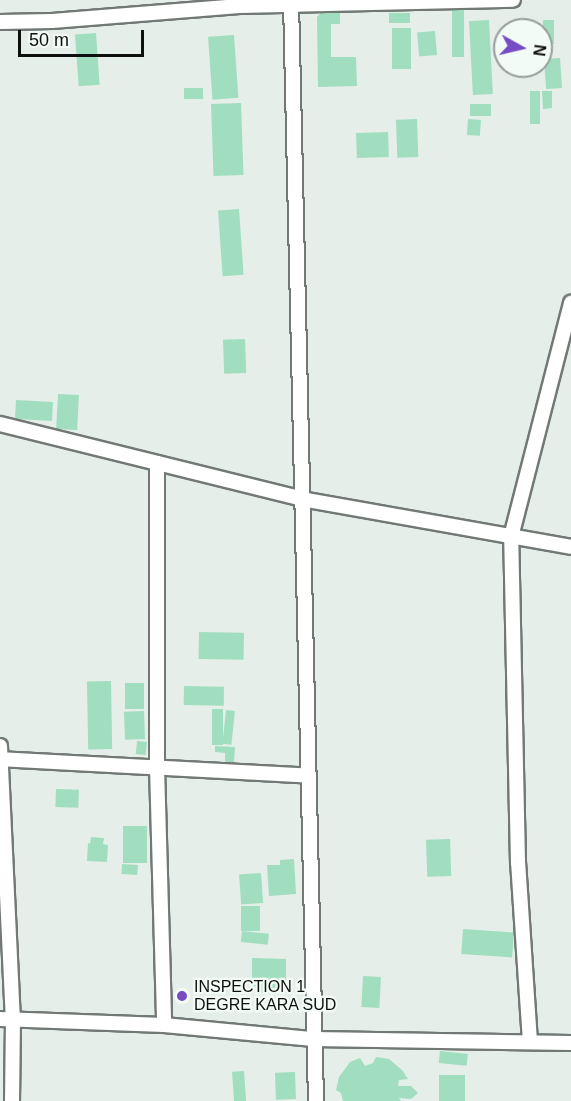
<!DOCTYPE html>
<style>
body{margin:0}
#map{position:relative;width:571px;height:1101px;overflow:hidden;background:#e6eee9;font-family:Arial,sans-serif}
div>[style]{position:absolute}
.building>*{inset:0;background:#a0debf;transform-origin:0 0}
.roads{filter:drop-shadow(2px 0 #727975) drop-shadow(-2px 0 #727975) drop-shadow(0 2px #727975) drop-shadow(0 -2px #727975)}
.minor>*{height:14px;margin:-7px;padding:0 7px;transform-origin:7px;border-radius:7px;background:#fff}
.dots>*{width:16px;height:16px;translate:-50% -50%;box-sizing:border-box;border:3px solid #f3fbf7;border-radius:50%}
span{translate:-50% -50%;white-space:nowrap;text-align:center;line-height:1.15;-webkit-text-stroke:4.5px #f3fbf7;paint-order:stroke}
.poi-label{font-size:16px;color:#0e100f}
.left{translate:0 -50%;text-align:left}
.north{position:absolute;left:493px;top:18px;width:60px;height:60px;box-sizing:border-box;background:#f3fbf7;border:2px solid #979d9a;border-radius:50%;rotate:98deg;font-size:16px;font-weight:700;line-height:24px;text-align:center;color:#0e100f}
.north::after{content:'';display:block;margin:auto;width:21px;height:27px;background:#774bc4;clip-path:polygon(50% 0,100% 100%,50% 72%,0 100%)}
.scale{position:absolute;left:18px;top:30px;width:126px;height:27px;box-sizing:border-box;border:3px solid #0e100f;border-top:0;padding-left:8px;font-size:18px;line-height:21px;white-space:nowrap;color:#0e100f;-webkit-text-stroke:4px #f3fbf7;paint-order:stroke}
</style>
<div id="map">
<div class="building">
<i style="clip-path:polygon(325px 9px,340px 9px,340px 24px,331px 24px,331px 57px,356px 57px,357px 86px,318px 87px,317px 17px)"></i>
<i style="left:452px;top:9px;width:12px;height:48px"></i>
<i style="left:389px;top:13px;width:21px;height:10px"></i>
<i style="left:489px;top:20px;width:74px;height:20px;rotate:87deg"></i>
<i style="left:543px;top:20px;width:11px;height:24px"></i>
<i style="left:392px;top:28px;width:19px;height:41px"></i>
<i style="left:435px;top:31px;width:24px;height:18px;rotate:85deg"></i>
<i style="left:96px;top:33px;width:52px;height:21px;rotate:86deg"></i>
<i style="left:234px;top:35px;width:63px;height:26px;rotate:86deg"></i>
<i style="left:560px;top:58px;width:30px;height:16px;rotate:86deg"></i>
<i style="left:184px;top:88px;width:19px;height:11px"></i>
<i style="left:530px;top:91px;width:10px;height:33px"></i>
<i style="clip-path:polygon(542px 91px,552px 91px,552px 108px,543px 109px)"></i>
<i style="left:241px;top:103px;width:72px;height:30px;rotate:88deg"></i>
<i style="left:470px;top:104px;width:21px;height:12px"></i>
<i style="left:417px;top:119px;width:38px;height:21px;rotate:88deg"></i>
<i style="left:468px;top:119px;width:13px;height:16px;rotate:4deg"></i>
<i style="left:388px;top:132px;width:25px;height:32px;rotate:88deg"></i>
<i style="left:239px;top:209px;width:66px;height:21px;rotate:86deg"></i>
<i style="left:245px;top:339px;width:34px;height:22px;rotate:88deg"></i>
<i style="left:58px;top:394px;width:21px;height:35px;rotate:3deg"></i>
<i style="left:16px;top:400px;width:37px;height:19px;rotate:3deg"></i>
<i style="left:199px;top:632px;width:45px;height:27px;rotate:1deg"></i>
<i style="left:111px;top:681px;width:68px;height:24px;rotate:89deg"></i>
<i style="left:144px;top:683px;width:26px;height:19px;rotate:90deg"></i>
<i style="left:184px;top:686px;width:40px;height:19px;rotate:1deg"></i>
<i style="left:212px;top:709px;width:11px;height:36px"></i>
<i style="left:226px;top:710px;width:9px;height:34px;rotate:6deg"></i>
<i style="left:144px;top:711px;width:28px;height:20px;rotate:88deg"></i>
<i style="left:137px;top:741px;width:10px;height:13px;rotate:6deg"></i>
<i style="clip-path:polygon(215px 746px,235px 747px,234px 762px,225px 762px,225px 753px,215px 752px)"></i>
<i style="left:56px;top:789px;width:23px;height:18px;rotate:2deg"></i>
<i style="left:123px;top:826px;width:24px;height:37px"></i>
<i style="clip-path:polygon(91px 837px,104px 838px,103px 844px,108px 845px,107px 862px,87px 861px,88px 843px,90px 844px)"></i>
<i style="left:450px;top:839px;width:37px;height:24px;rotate:88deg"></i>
<i style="clip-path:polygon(294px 859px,296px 894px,269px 896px,267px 865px,280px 865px,280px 860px)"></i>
<i style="left:122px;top:864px;width:16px;height:10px;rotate:4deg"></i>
<i style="left:261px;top:873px;width:30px;height:22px;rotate:86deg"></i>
<i style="left:241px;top:906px;width:19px;height:25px"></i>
<i style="left:463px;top:929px;width:51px;height:25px;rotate:4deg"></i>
<i style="left:242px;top:931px;width:27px;height:11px;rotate:6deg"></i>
<i style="clip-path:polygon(252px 958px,286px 959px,286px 984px,278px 984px,278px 993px,257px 993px,252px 981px)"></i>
<i style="left:363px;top:976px;width:18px;height:31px;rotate:3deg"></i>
<i style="left:440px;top:1051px;width:28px;height:12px;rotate:6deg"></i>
<i style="clip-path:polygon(376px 1057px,389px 1059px,402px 1070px,408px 1079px,399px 1080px,398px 1086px,411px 1086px,418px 1093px,411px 1099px,399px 1098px,401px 1101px,343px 1101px,341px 1093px,336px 1090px,339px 1077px,350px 1062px,360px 1058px,365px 1066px,373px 1063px)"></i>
<i style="left:244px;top:1071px;width:30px;height:12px;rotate:86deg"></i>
<i style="left:295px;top:1072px;width:27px;height:20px;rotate:88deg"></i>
<i style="left:465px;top:1075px;width:26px;height:26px;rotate:90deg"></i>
</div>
<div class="roads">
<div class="minor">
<i style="left:291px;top:0;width:1101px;rotate:88.7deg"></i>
<i style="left:0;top:22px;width:52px;rotate:-1.1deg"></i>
<i style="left:52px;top:21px;width:188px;rotate:-4.6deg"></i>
<i style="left:239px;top:6px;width:274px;rotate:-1.3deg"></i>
<i style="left:0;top:424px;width:311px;rotate:13.9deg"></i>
<i style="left:302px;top:499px;width:273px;rotate:10.1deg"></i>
<i style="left:157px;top:463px;width:304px;rotate:90deg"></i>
<i style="left:157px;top:767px;width:258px;rotate:88.4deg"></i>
<i style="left:0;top:746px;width:274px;rotate:87.3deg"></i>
<i style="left:13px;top:1020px;width:81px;rotate:90.7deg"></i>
<i style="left:0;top:759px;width:309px;rotate:3.1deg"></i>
<i style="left:0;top:1019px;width:164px;rotate:2.1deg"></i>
<i style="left:164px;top:1025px;width:150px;rotate:5.4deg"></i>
<i style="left:313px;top:1039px;width:258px;rotate:0.9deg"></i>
<i style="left:530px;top:1042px;width:179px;rotate:-93.8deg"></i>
<i style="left:518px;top:863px;width:326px;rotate:-91.2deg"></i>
<i style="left:511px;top:537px;width:242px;rotate:-75.6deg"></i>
</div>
</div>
<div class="dots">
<i style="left:182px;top:996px;background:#774bc4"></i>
</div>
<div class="poi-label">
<span class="left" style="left:194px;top:996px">INSPECTION 1<br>DEGRE KARA SUD</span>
</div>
<div class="north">N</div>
<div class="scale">50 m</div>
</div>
